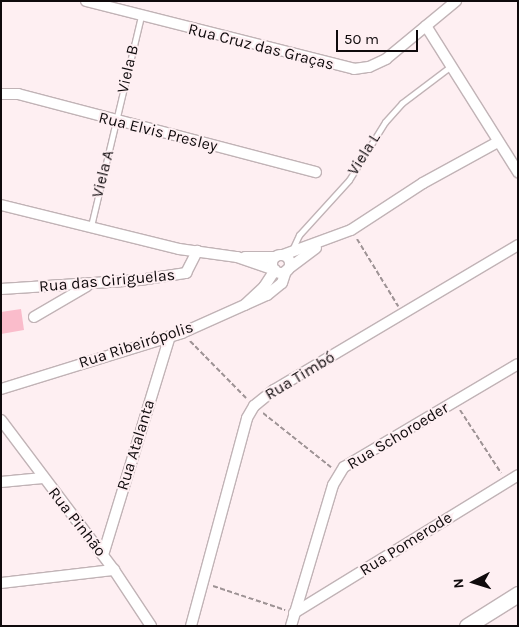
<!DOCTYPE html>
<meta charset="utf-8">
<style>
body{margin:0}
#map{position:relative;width:519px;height:627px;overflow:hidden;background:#feeff2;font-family:Karla,sans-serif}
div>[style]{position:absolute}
.green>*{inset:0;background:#fabccb}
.path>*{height:2px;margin-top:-1px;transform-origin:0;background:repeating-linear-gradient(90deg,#9e9395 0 5px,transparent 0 7.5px)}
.roads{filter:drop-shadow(1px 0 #c1b3b6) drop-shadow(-1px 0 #c1b3b6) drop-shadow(0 1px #c1b3b6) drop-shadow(0 -1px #c1b3b6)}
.lane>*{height:5px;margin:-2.5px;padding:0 2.5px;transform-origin:2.5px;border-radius:2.5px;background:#fff}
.street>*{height:10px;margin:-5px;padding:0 5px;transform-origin:5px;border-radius:5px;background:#fff}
.street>.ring{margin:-5px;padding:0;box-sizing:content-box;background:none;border:10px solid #fff;border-radius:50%}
.secondary>*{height:15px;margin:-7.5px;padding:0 7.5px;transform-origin:7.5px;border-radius:7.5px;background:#fff}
span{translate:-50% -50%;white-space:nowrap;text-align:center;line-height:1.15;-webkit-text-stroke:4px #feeff2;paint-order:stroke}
.street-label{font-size:16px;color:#0f0a0c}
.frame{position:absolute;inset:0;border:2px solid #0f0a0c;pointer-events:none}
.north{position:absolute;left:449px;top:557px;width:50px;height:50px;-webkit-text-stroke:4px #feeff2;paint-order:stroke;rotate:265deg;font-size:14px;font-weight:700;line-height:20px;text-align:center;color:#0f0a0c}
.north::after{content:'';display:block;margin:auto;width:18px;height:22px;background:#0f0a0c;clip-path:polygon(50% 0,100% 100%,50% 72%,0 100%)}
.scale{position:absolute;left:336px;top:30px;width:82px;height:22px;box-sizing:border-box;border:2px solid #0f0a0c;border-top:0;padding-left:6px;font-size:15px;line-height:18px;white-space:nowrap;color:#0f0a0c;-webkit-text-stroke:4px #feeff2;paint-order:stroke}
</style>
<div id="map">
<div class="green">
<i style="clip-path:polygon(21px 309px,24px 330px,1px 334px,1px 312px)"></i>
</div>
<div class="path">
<i style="left:357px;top:239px;width:79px;rotate:58.5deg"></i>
<i style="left:190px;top:341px;width:80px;rotate:45.5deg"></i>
<i style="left:460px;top:410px;width:75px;rotate:56.9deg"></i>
<i style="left:263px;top:413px;width:87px;rotate:38.5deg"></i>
<i style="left:213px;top:586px;width:76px;rotate:18.4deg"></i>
</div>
<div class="roads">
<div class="lane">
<i style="left:91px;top:226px;width:216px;rotate:-76.6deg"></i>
<i style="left:292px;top:250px;width:17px;rotate:-65deg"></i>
<i style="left:299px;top:235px;width:74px;rotate:-47.7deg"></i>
<i style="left:349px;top:180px;width:68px;rotate:-58.2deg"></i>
<i style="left:385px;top:122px;width:25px;rotate:-48deg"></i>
<i style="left:402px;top:103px;width:61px;rotate:-37.1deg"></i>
</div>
<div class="street">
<i style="left:86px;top:1px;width:276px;rotate:14.2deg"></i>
<i style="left:354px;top:69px;width:15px;rotate:-8deg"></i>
<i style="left:369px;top:67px;width:19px;rotate:-25deg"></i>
<i style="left:386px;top:59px;width:91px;rotate:-39.6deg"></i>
<i style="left:426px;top:26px;width:173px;rotate:57.8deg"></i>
<i style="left:1px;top:94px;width:17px"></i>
<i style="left:18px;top:94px;width:308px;rotate:14.7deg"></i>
<i style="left:1px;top:205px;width:183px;rotate:13.9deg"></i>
<i style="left:179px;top:249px;width:59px;rotate:7.9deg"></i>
<i style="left:237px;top:257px;width:40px;rotate:18.9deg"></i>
<i style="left:275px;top:270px;width:20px;rotate:123deg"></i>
<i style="left:264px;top:287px;width:26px;rotate:137deg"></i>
<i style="left:283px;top:255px;width:72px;rotate:-20.2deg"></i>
<i style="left:351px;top:230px;width:86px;rotate:-33.1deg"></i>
<i style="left:423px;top:183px;width:85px;rotate:-28.7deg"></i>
<i class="ring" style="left:272px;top:255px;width:8px;height:8px"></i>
<i style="left:245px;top:257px;width:30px"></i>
<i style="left:288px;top:269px;width:35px;rotate:-37deg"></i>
<i style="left:1px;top:289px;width:139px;rotate:-3.7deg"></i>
<i style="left:140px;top:280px;width:47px;rotate:-8.7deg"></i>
<i style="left:186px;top:273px;width:25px;rotate:-63deg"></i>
<i style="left:34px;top:317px;width:61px;rotate:-30.3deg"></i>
<i style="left:1px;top:389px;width:189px;rotate:-17.2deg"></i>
<i style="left:182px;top:333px;width:93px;rotate:-24.1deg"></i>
<i style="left:267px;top:295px;width:19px;rotate:-39deg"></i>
<i style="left:282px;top:283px;width:13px;rotate:-72deg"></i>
<i style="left:1px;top:420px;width:188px;rotate:53deg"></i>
<i style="left:114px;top:570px;width:67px;rotate:56.5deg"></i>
<i style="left:1px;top:482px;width:42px;rotate:-5.4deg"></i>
<i style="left:103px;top:555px;width:229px;rotate:-73deg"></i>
<i style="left:1px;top:583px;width:114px;rotate:-6.6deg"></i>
<i style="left:294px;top:613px;width:263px;rotate:-31.6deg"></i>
<i style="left:191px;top:626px;width:215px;rotate:-74.9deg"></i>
<i style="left:247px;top:418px;width:14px;rotate:-60deg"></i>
<i style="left:254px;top:406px;width:26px;rotate:-39deg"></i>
<i style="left:274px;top:390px;width:284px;rotate:-30.7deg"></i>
<i style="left:291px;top:626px;width:147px;rotate:-73.4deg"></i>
<i style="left:333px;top:485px;width:21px;rotate:-59deg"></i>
<i style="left:344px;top:467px;width:202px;rotate:-30.6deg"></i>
</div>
<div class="secondary">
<i style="left:467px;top:626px;width:60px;rotate:-32.1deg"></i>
</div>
</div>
<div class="street-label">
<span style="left:261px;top:47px;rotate:14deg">Rua Cruz das Graças</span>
<span style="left:128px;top:69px;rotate:-77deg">Viela B</span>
<span style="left:158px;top:132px;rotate:14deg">Rua Elvis Presley</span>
<span style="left:364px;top:154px;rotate:-58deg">Viela L</span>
<span style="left:103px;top:174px;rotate:-76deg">Viela A</span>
<span style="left:107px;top:281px;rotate:-5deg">Rua das Ciriguelas</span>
<span style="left:136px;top:345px;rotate:-18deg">Rua Ribeirópolis</span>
<span style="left:300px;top:376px;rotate:-31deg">Rua Timbó</span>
<span style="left:398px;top:436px;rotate:-31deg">Rua Schoroeder</span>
<span style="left:136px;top:445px;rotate:-73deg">Rua Atalanta</span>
<span style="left:77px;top:522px;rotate:52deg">Rua Pinhão</span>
<span style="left:406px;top:544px;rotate:-32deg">Rua Pomerode</span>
</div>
<div class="frame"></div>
<div class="north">N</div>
<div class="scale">50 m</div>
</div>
